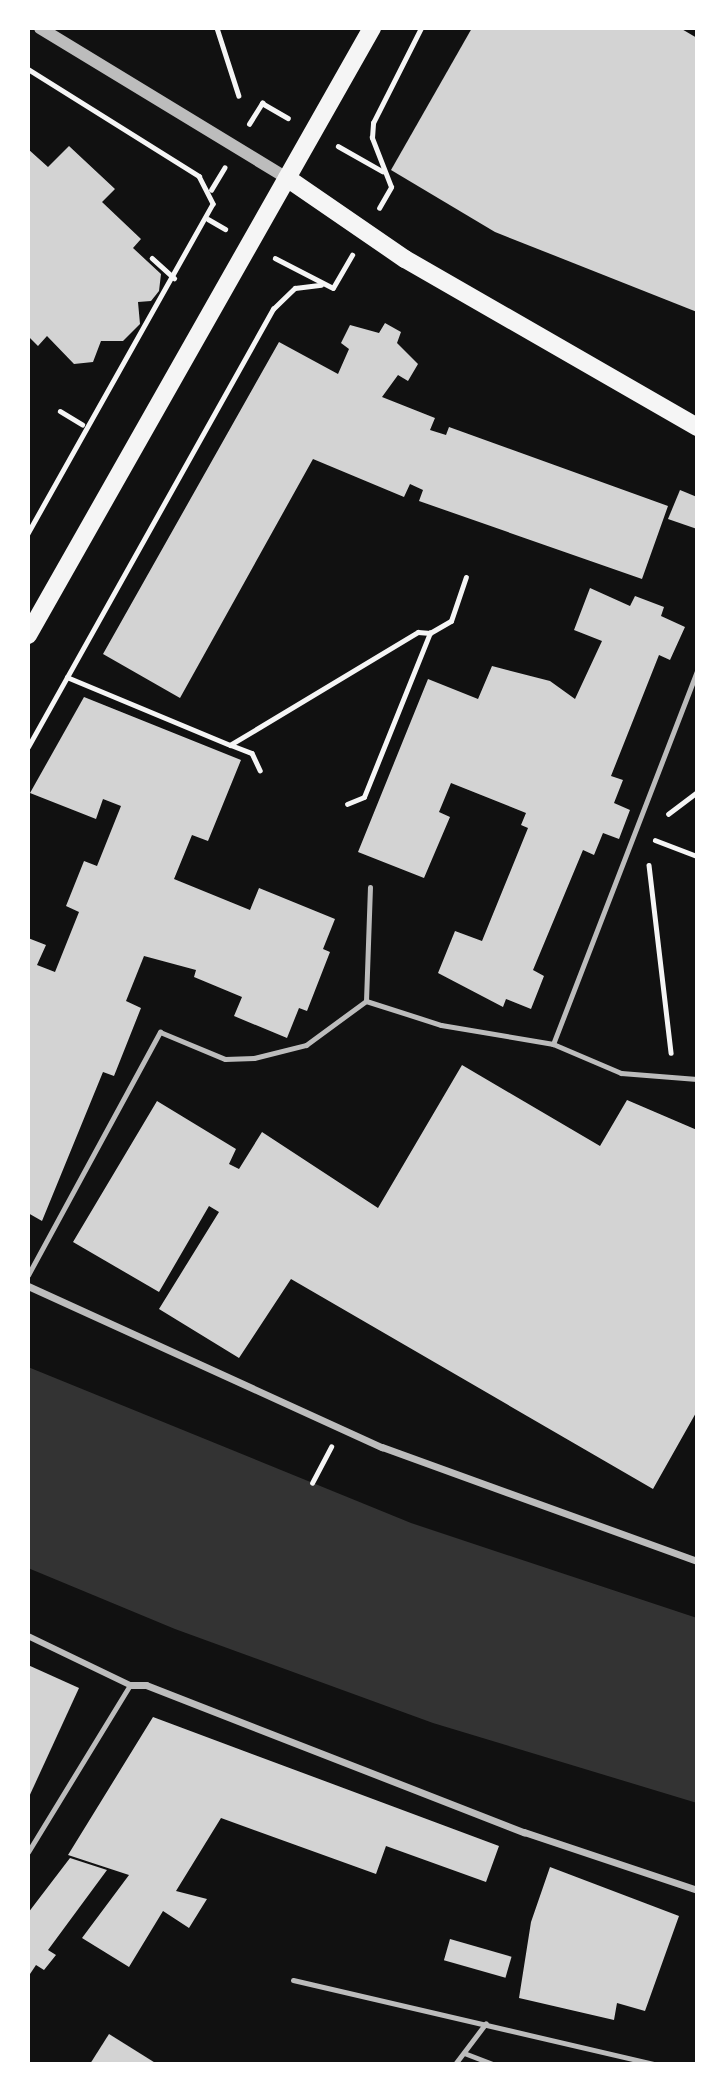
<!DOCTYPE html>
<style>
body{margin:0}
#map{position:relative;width:725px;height:2092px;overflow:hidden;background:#111;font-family:"Asap Condensed",sans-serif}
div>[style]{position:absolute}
.water>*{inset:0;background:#333}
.building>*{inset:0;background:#d3d3d3;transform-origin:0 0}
.path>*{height:4.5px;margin:-2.25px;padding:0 2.25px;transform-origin:2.25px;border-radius:2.25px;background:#f5f5f5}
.service>*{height:5px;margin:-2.5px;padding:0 2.5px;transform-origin:2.5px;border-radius:2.5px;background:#bcbcbc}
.pedestrian>*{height:6px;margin:-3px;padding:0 3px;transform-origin:3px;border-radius:3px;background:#bcbcbc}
.minor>*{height:7px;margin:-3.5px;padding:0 3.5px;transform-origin:3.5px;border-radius:3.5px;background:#bcbcbc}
.tertiary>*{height:12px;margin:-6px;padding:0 6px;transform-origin:6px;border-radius:6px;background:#bcbcbc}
.primary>*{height:18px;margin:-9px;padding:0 9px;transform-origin:9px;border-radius:9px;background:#f5f5f5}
span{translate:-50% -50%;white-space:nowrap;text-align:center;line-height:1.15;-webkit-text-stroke:7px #fff;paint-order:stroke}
.frame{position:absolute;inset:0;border:30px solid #fff;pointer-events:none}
</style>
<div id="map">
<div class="water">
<i style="clip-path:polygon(28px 1367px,411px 1523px,697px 1618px,697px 1803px,433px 1723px,175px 1629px,28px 1568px)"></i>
</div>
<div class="building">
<i style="clip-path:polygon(472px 28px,680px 28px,697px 38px,697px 312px,495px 232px,391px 170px)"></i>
<i style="clip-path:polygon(69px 146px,115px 189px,102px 202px,141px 239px,133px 248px,161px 274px,159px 291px,151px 301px,138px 302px,140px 324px,123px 341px,101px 341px,93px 362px,74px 364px,47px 336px,38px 346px,28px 336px,28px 149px,48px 167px)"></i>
<i style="clip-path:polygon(385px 323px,401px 332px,397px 343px,418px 364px,408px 381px,398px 375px,382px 397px,435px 418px,430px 430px,446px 435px,449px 427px,668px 506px,642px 579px,419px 501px,423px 490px,410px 484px,404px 497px,313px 459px,180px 698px,103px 654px,279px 342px,338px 374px,349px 349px,341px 343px,350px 325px,379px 333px)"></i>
<i style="clip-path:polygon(680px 490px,697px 497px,697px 529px,668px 519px)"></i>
<i style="clip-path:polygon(590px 588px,630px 606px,635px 596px,664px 607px,661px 616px,685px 627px,670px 660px,659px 655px,611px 776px,623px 780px,614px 803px,630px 810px,619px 839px,603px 833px,594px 855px,583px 850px,533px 970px,544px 976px,531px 1009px,506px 999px,503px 1007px,438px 973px,455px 931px,482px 941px,528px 828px,521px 825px,526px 813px,451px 783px,439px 812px,450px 817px,424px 878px,358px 852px,428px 679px,478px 699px,492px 666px,550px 681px,575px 699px,602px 641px,574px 630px)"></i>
<i style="clip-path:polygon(84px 697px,241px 760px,208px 841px,192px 835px,174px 879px,250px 910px,259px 888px,335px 919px,323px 949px,330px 952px,307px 1011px,299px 1008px,287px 1038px,234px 1016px,242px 997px,194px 977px,196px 970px,144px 956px,126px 1001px,141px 1008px,114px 1076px,103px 1072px,42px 1221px,28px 1213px,28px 938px,46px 945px,37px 965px,55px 972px,79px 912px,66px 906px,84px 861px,97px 866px,121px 806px,103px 799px,96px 819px,30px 793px)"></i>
<i style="clip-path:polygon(462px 1065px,600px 1146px,627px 1100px,697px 1130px,697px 1411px,653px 1489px,291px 1279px,239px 1358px,159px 1309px,219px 1212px,209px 1206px,159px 1292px,73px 1242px,157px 1101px,236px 1149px,229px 1164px,239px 1169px,262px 1132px,378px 1208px)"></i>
<i style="clip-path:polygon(28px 1665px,79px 1688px,28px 1799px)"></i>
<i style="clip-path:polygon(153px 1717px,499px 1846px,486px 1882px,386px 1846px,376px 1874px,221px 1818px,176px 1891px,207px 1899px,189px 1928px,163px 1911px,129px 1967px,82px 1938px,129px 1875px,68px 1855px)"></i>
<i style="clip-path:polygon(70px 1858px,107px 1870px,48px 1950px,56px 1955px,44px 1970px,36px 1965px,28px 1977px,28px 1913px)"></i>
<i style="clip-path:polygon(550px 1867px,679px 1916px,645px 2011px,617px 2003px,614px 2020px,519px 1998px,531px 1922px)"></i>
<i style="left:450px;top:1939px;width:64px;height:22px;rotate:16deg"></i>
<i style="clip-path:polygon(109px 2034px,157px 2064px,90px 2064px)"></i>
</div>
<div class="path">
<i style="left:217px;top:28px;width:71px;rotate:72.1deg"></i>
<i style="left:28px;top:69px;width:202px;rotate:32deg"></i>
<i style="left:199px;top:176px;width:31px;rotate:63deg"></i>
<i style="left:213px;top:204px;width:378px;rotate:119.3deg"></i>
<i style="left:249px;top:124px;width:25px;rotate:-58deg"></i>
<i style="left:262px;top:103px;width:30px;rotate:30deg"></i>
<i style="left:338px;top:146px;width:51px;rotate:29.6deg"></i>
<i style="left:211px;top:190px;width:26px;rotate:-59deg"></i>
<i style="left:379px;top:208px;width:24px;rotate:-60deg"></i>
<i style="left:391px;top:187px;width:53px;rotate:-111.2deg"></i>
<i style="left:372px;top:138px;width:15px;rotate:-86deg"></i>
<i style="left:373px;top:123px;width:106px;rotate:-63.2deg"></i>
<i style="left:208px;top:219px;width:20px;rotate:30deg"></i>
<i style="left:152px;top:258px;width:30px;rotate:42deg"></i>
<i style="left:275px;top:258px;width:65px;rotate:27.3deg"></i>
<i style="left:333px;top:288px;width:38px;rotate:-60deg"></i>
<i style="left:60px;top:411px;width:26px;rotate:31deg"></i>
<i style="left:67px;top:677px;width:177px;rotate:22.6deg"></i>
<i style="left:230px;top:745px;width:219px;rotate:-31deg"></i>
<i style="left:418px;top:632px;width:12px;rotate:5deg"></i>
<i style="left:231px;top:745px;width:22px;rotate:21deg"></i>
<i style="left:252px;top:753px;width:19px;rotate:65deg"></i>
<i style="left:28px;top:747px;width:502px;rotate:-60.78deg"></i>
<i style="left:273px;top:309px;width:30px;rotate:-44deg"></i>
<i style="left:295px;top:288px;width:26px;rotate:-7deg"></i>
<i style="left:347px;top:804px;width:18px;rotate:-22deg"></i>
<i style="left:364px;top:797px;width:177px;rotate:-68.1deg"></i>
<i style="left:430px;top:633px;width:24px;rotate:-30deg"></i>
<i style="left:451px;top:621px;width:46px;rotate:-71.2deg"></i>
<i style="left:668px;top:814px;width:36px;rotate:-37deg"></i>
<i style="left:655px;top:840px;width:45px;rotate:20.9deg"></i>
<i style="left:649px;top:865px;width:189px;rotate:83.3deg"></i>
<i style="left:312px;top:1483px;width:41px;rotate:-62.2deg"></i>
</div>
<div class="service">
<i style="left:697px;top:671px;width:400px;rotate:111.1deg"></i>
<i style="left:553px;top:1044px;width:74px;rotate:23.1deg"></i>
<i style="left:621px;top:1073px;width:76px;rotate:4.5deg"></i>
<i style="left:366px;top:1001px;width:114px;rotate:-88deg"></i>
<i style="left:28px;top:1275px;width:277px;rotate:-61.5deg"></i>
<i style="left:160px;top:1032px;width:70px;rotate:22.6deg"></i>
<i style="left:225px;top:1059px;width:29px;rotate:-2deg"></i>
<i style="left:254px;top:1058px;width:54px;rotate:-14deg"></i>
<i style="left:306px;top:1045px;width:74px;rotate:-36.3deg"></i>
<i style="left:366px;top:1001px;width:79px;rotate:17.7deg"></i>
<i style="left:441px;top:1025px;width:114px;rotate:9.6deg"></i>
<i style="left:28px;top:1852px;width:196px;rotate:-58.6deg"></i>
<i style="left:293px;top:1980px;width:370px;rotate:13.1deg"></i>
<i style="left:464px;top:2053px;width:30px;rotate:21deg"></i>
<i style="left:455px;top:2064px;width:51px;rotate:-52.9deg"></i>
</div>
<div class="pedestrian">
<i style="left:28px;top:1636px;width:113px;rotate:25.7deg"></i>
</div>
<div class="minor">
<i style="left:28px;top:1286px;width:389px;rotate:24.5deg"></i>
<i style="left:382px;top:1447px;width:335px;rotate:19.9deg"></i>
<i style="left:130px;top:1685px;width:16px"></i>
<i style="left:146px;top:1685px;width:406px;rotate:21.3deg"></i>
<i style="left:524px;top:1832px;width:182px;rotate:18.5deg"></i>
</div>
<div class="tertiary">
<i style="left:40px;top:28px;width:289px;rotate:31.3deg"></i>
</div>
<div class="primary">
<i style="left:287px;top:178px;width:143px;rotate:34.5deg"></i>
<i style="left:405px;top:259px;width:337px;rotate:29.9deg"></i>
<i style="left:28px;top:635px;width:698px;rotate:-60.46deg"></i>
</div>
<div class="frame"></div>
</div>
